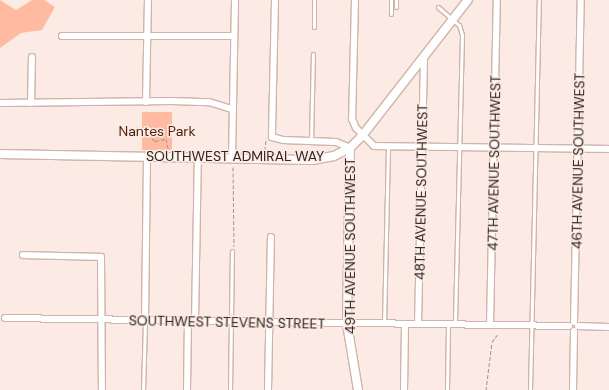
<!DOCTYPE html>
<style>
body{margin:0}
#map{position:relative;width:609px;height:390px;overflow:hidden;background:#fcebe4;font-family:"DM Sans",sans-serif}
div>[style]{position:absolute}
.green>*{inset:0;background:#ffbba2;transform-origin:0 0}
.path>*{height:1px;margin-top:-0.5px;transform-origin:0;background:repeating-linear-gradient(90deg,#a1938e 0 4px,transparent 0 6px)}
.roads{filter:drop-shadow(1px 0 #cfb4aa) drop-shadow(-1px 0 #cfb4aa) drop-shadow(0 1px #cfb4aa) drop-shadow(0 -1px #cfb4aa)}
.lane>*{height:3px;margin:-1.5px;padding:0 1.5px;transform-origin:1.5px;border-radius:1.5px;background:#fff}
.street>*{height:6px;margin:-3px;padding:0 3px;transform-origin:3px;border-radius:3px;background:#fff}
.secondary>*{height:8px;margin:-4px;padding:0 4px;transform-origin:4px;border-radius:4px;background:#fff}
span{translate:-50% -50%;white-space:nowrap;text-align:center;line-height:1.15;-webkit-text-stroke:3px #fcebe4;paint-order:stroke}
.park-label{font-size:14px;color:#4d1d09}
.street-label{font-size:14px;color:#2e2420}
</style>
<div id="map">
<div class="green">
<i style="clip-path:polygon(0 0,16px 10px,32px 0,44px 0,55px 7px,42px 30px,21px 33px,0 48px)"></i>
<i style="left:142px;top:112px;width:30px;height:38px"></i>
</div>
<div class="path">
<i style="left:152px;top:138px;width:4px;rotate:45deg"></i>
<i style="left:155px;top:141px;width:11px;rotate:-10deg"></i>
<i style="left:166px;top:139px;width:9px;rotate:77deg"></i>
<i style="left:265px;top:150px;width:12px;rotate:-85deg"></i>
<i style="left:233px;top:167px;width:79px;rotate:89.3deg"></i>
<i style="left:486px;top:390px;width:48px;rotate:-82.9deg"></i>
<i style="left:492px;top:342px;width:9px;rotate:-54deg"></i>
</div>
<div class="roads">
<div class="lane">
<i style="left:396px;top:7px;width:7px;rotate:-90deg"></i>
<i style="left:438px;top:7px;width:28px;rotate:41deg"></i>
<i style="left:459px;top:25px;width:10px;rotate:73deg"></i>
<i style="left:462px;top:35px;width:290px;rotate:91.4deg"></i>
<i style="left:391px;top:14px;width:14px;rotate:-90deg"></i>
<i style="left:314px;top:27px;width:27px;rotate:-90deg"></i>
<i style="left:311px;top:141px;width:87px;rotate:-88.7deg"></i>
<i style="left:384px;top:324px;width:178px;rotate:-88.7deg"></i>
<i style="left:143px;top:390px;width:69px;rotate:-88.3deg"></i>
<i style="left:230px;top:390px;width:139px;rotate:-89.2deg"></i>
<i style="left:447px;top:390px;width:65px;rotate:-89.1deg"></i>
<i style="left:530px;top:390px;width:390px;rotate:-88.7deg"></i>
</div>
<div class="street">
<i style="left:275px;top:0;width:137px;rotate:91.3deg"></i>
<i style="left:272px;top:137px;width:11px;rotate:15deg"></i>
<i style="left:283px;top:140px;width:53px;rotate:2.2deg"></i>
<i style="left:336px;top:142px;width:15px;rotate:23deg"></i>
<i style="left:355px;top:0;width:119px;rotate:91.4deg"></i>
<i style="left:352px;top:119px;width:10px;rotate:66deg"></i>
<i style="left:356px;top:128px;width:25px;rotate:45deg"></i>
<i style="left:374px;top:146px;width:235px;rotate:0.7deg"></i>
<i style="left:62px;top:36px;width:172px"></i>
<i style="left:146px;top:102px;width:102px;rotate:-88.9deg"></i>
<i style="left:0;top:103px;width:171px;rotate:-0.7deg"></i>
<i style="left:171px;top:101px;width:38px;rotate:2deg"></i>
<i style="left:209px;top:102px;width:24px;rotate:17deg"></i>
<i style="left:31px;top:103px;width:46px;rotate:-88.8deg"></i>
<i style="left:232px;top:158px;width:158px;rotate:-88.9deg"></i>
<i style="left:23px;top:255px;width:78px;rotate:1.5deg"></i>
<i style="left:101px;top:257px;width:133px;rotate:89.6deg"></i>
<i style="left:5px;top:318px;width:564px;rotate:0.81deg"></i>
<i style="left:145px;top:321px;width:165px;rotate:-89.3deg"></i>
<i style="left:195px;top:322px;width:165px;rotate:-89deg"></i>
<i style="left:574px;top:322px;width:322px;rotate:-88.8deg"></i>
<i style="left:418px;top:324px;width:265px;rotate:-88.7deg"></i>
<i style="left:490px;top:325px;width:325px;rotate:-88.8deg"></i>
<i style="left:578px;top:326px;width:31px;rotate:2deg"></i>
<i style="left:187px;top:390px;width:68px;rotate:-89.2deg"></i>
<i style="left:268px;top:390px;width:153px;rotate:-88.9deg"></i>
<i style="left:404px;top:390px;width:66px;rotate:-89.1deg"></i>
<i style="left:573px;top:390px;width:59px;rotate:-89deg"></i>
</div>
<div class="secondary">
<i style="left:350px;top:148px;width:176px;rotate:91deg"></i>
<i style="left:347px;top:324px;width:67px;rotate:80.5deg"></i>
<i style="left:0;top:154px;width:313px;rotate:1.1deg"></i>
<i style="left:313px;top:160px;width:21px;rotate:-11deg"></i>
<i style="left:334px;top:156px;width:18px;rotate:-27deg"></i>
<i style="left:350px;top:148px;width:17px;rotate:-45deg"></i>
<i style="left:362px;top:136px;width:172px;rotate:-52.1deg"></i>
</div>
</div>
<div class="park-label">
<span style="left:157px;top:131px">Nantes Park</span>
</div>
<div class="street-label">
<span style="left:235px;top:156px">SOUTHWEST ADMIRAL WAY</span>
<span style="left:578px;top:161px;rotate:-89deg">46TH AVENUE SOUTHWEST</span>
<span style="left:494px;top:163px;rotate:-89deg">47TH AVENUE SOUTHWEST</span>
<span style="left:421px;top:192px;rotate:-89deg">48TH AVENUE SOUTHWEST</span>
<span style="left:350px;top:246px;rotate:-90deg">49TH AVENUE SOUTHWEST</span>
<span style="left:227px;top:322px;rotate:1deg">SOUTHWEST STEVENS STREET</span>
</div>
</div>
